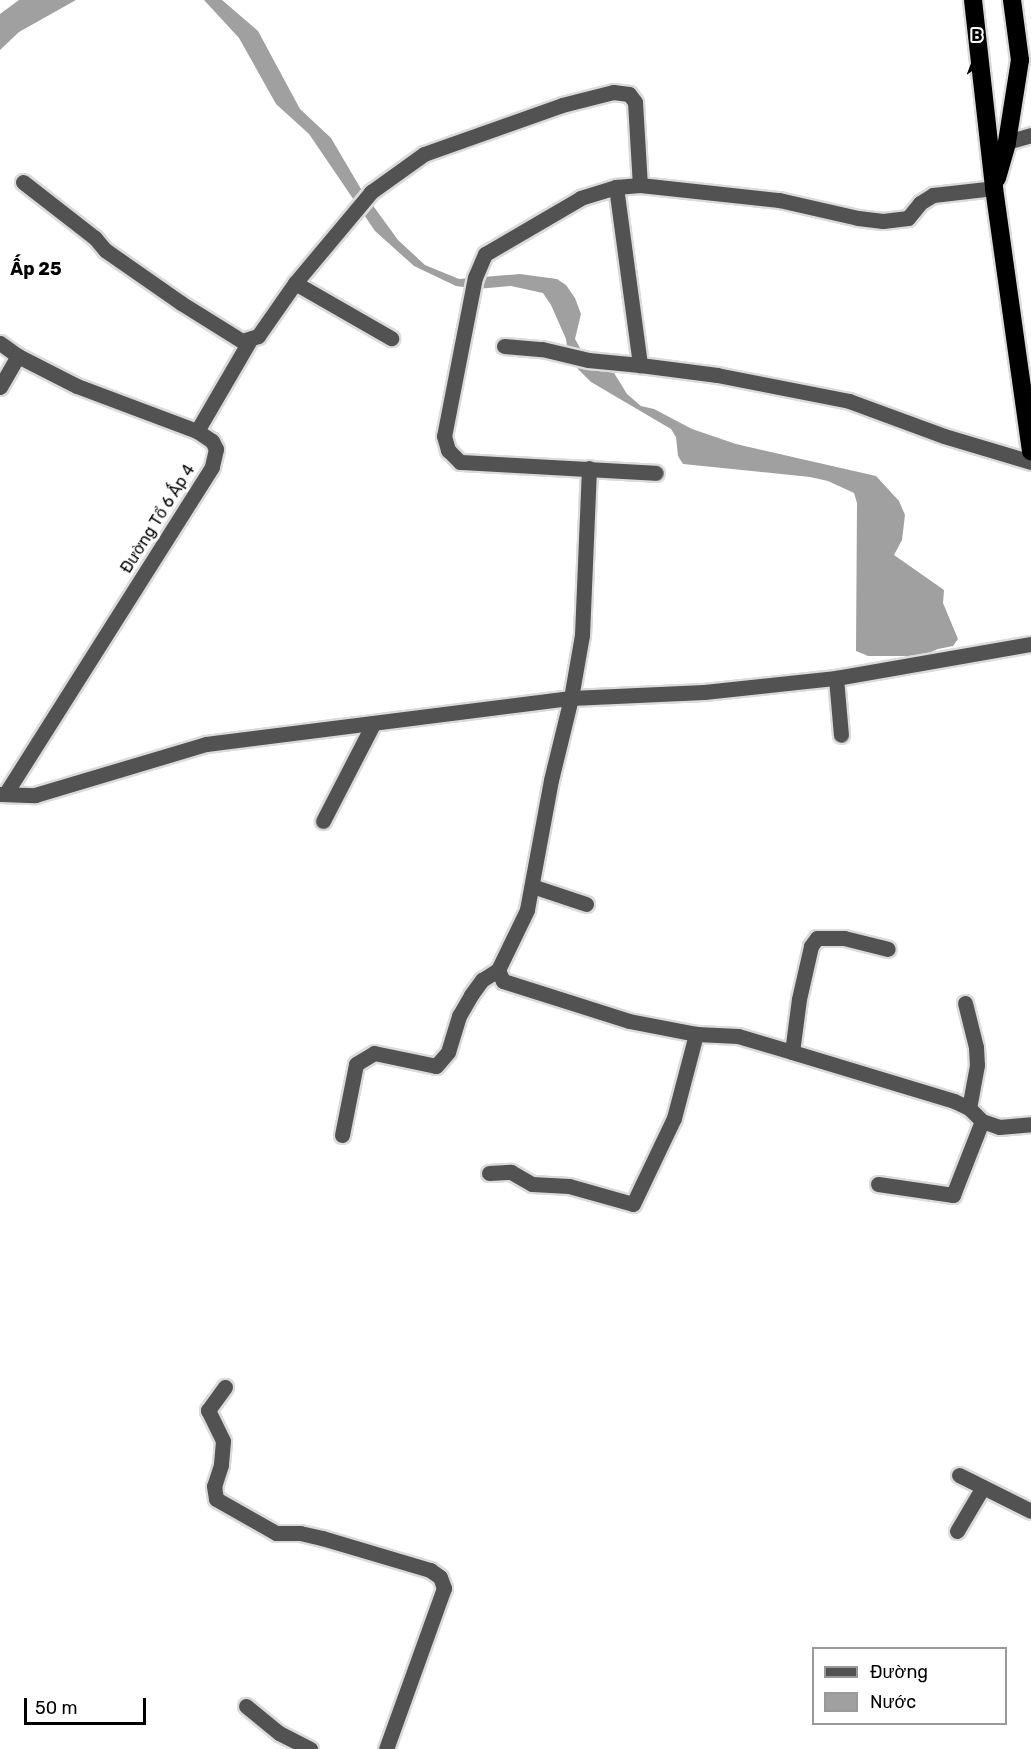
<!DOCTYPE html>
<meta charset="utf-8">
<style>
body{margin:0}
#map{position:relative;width:1031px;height:1749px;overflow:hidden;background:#fff;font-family:Rubik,sans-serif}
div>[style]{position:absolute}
.water>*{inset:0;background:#a0a0a0}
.roads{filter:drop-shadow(2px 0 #dbdbdb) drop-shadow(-2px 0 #dbdbdb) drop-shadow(0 2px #dbdbdb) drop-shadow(0 -2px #dbdbdb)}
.minor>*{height:15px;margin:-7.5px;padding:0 7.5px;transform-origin:7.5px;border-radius:7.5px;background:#525252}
.highway>*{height:18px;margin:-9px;padding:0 9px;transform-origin:9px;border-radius:9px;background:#000}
span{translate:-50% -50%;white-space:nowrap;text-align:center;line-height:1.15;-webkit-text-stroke:6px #fff;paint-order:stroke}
.street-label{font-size:16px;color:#000}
.neighbourhood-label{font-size:18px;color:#000;font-weight:700}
.legend{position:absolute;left:812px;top:1647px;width:195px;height:78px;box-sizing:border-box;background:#fff;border:2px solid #999;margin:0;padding:8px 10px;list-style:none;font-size:18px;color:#000}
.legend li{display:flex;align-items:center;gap:12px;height:30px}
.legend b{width:30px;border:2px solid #999}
.north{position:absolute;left:947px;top:24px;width:60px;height:60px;-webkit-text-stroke:4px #fff;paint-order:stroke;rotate:0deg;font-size:16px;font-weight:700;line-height:24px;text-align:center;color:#000}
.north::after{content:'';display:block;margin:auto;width:21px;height:27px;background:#000;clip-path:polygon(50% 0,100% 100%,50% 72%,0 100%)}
.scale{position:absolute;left:24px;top:1698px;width:122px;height:27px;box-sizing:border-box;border:3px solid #000;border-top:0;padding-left:8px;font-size:18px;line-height:21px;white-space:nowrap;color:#000;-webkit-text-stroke:4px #fff;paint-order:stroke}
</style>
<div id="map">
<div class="water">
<i style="clip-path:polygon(19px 0,76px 0,19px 32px,0 50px,0 14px)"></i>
<i style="clip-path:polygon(204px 0,222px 0,258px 31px,300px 109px,331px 138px,361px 189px,398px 240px,425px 265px,459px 279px,520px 274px,557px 279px,566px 285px,575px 298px,581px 314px,575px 339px,588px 362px,611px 368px,627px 394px,641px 406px,654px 409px,692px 429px,736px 444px,876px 476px,899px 501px,905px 515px,902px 540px,894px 555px,944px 590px,943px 603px,958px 639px,953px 646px,938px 649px,922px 656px,868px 656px,856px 651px,857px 503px,854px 493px,828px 481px,810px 477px,683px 464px,678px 456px,676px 437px,671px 429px,591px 382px,579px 370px,568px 356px,566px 339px,551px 305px,543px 293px,511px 286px,477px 289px,456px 286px,414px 266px,375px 231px,309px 134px,276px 104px,239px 38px)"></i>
</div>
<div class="roads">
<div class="minor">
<i style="left:1007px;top:142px;width:25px;rotate:-16deg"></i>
<i style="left:23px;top:182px;width:91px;rotate:37.9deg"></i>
<i style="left:95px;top:238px;width:16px;rotate:50deg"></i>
<i style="left:105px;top:250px;width:93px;rotate:34.9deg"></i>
<i style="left:181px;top:303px;width:72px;rotate:31.9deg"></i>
<i style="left:242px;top:341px;width:17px;rotate:-17deg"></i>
<i style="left:258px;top:336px;width:65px;rotate:-55.1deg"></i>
<i style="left:295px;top:283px;width:119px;rotate:-50.1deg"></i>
<i style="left:371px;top:192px;width:65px;rotate:-35.6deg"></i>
<i style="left:424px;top:154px;width:146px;rotate:-19.5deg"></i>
<i style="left:562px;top:105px;width:53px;rotate:-14.3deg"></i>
<i style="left:613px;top:92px;width:16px;rotate:7deg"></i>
<i style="left:629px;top:94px;width:10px;rotate:53deg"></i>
<i style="left:635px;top:102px;width:83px;rotate:86.6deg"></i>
<i style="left:640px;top:185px;width:140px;rotate:6.2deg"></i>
<i style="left:779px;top:200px;width:81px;rotate:12.8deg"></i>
<i style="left:858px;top:218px;width:25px;rotate:7deg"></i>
<i style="left:883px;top:221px;width:25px;rotate:-7deg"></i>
<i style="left:908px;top:218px;width:19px;rotate:-51deg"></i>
<i style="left:920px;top:203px;width:15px;rotate:-32deg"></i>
<i style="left:933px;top:195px;width:61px;rotate:-6.5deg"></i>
<i style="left:640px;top:185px;width:24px;rotate:175deg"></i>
<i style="left:616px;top:187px;width:37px;rotate:163deg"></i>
<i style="left:581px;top:198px;width:111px;rotate:149.7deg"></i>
<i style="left:485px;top:254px;width:25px;rotate:113deg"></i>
<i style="left:475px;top:277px;width:162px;rotate:101deg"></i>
<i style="left:444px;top:436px;width:15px;rotate:74deg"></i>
<i style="left:448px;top:450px;width:17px;rotate:45deg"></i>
<i style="left:460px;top:462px;width:196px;rotate:3.2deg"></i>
<i style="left:616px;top:187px;width:180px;rotate:82.3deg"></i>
<i style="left:640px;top:365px;width:78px;rotate:7.4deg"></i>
<i style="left:717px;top:375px;width:135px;rotate:11.1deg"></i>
<i style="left:849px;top:401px;width:101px;rotate:20.2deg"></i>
<i style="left:944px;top:436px;width:91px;rotate:16.6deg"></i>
<i style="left:295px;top:283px;width:111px;rotate:29.8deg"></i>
<i style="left:0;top:343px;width:22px;rotate:36deg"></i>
<i style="left:18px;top:356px;width:66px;rotate:27deg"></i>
<i style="left:77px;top:386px;width:128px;rotate:20.6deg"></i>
<i style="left:197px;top:431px;width:18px;rotate:34deg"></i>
<i style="left:212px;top:441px;width:9px;rotate:63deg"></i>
<i style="left:216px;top:449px;width:18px;rotate:103deg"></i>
<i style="left:212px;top:467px;width:386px;rotate:122.3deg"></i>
<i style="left:504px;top:346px;width:38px;rotate:5deg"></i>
<i style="left:542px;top:349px;width:47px;rotate:13.4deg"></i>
<i style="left:588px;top:360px;width:52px;rotate:5.5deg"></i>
<i style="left:0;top:387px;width:36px;rotate:-60deg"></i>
<i style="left:197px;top:431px;width:105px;rotate:-59.8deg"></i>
<i style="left:589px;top:468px;width:167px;rotate:92.4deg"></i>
<i style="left:582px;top:635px;width:64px;rotate:99.9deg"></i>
<i style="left:571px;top:698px;width:84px;rotate:103.7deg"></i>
<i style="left:551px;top:780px;width:132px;rotate:100.5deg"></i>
<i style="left:527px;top:910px;width:67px;rotate:115.8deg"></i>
<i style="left:498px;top:970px;width:12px;rotate:66deg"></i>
<i style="left:503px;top:981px;width:132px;rotate:17.6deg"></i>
<i style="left:629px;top:1021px;width:68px;rotate:11deg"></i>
<i style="left:696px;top:1034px;width:42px;rotate:2.7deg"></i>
<i style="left:738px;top:1036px;width:56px;rotate:16.5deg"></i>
<i style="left:792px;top:1052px;width:169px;rotate:16.8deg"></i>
<i style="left:954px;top:1101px;width:17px;rotate:25deg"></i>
<i style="left:969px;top:1108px;width:18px;rotate:45deg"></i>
<i style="left:982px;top:1121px;width:18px;rotate:19deg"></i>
<i style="left:999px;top:1127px;width:32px;rotate:-5deg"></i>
<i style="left:836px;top:678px;width:57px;rotate:85deg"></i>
<i style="left:0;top:794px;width:35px;rotate:2deg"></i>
<i style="left:35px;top:795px;width:178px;rotate:-16.6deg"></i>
<i style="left:206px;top:744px;width:368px;rotate:-7.2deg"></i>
<i style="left:571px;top:698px;width:133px;rotate:-2.6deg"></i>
<i style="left:704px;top:692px;width:133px;rotate:-6.1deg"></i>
<i style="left:836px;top:678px;width:198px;rotate:-9.9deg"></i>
<i style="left:323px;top:821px;width:109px;rotate:-62.7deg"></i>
<i style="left:532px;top:886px;width:57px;rotate:18.4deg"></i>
<i style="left:965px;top:1003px;width:45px;rotate:76deg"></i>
<i style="left:976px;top:1047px;width:18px;rotate:87deg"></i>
<i style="left:977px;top:1065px;width:44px;rotate:100.5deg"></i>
<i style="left:792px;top:1052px;width:53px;rotate:-82.5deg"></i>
<i style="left:799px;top:999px;width:54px;rotate:-77.2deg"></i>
<i style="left:811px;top:946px;width:10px;rotate:-53deg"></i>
<i style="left:817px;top:938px;width:27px"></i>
<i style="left:844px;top:938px;width:45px;rotate:14deg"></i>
<i style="left:342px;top:1135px;width:72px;rotate:-78.8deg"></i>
<i style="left:356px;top:1064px;width:21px;rotate:-31deg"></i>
<i style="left:374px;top:1053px;width:63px;rotate:11.8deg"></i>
<i style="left:436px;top:1066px;width:18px;rotate:-49deg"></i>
<i style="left:448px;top:1052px;width:38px;rotate:-73deg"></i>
<i style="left:459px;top:1016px;width:24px;rotate:-60deg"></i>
<i style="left:471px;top:995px;width:19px;rotate:-54deg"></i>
<i style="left:482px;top:980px;width:19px;rotate:-32deg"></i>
<i style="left:489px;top:1173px;width:22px;rotate:-3deg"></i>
<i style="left:511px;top:1172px;width:24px;rotate:30deg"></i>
<i style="left:532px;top:1184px;width:37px;rotate:3deg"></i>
<i style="left:569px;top:1186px;width:66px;rotate:15.7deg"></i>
<i style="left:633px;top:1204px;width:95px;rotate:-64.5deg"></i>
<i style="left:674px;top:1118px;width:87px;rotate:-75.3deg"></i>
<i style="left:878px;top:1184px;width:76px;rotate:8.3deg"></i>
<i style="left:953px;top:1195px;width:79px;rotate:-68.6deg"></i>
<i style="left:225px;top:1387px;width:29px;rotate:126deg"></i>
<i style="left:208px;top:1410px;width:34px;rotate:64deg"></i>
<i style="left:223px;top:1441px;width:24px;rotate:95deg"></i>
<i style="left:221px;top:1465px;width:22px;rotate:108deg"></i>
<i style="left:214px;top:1486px;width:13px;rotate:81deg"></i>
<i style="left:216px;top:1499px;width:69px;rotate:29.5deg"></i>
<i style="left:276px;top:1533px;width:24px"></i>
<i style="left:300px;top:1533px;width:23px;rotate:13deg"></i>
<i style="left:322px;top:1538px;width:113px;rotate:16.5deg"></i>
<i style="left:430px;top:1570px;width:12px;rotate:35deg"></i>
<i style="left:440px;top:1577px;width:12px;rotate:70deg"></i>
<i style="left:444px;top:1588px;width:171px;rotate:109.8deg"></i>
<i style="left:959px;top:1475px;width:80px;rotate:26.6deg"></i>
<i style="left:957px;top:1531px;width:51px;rotate:-59.4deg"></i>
<i style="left:246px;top:1706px;width:43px;rotate:39.3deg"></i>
<i style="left:279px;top:1733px;width:35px;rotate:27deg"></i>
</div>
<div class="highway">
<i style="left:973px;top:0;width:189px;rotate:83.6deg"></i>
<i style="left:994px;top:188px;width:266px;rotate:82deg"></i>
<i style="left:997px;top:178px;width:37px;rotate:-74deg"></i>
<i style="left:1007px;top:142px;width:83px;rotate:-81deg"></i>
<i style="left:1020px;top:60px;width:61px;rotate:-97.6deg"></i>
</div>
</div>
<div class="street-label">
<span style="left:158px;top:519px;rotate:-58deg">Đường Tổ 6 Ấp 4</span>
</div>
<div class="neighbourhood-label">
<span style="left:36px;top:269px">Ấp 25</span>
</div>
<ul class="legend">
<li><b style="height:8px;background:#525252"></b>Đường</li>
<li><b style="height:16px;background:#a0a0a0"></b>Nước</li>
</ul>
<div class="north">B</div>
<div class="scale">50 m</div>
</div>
